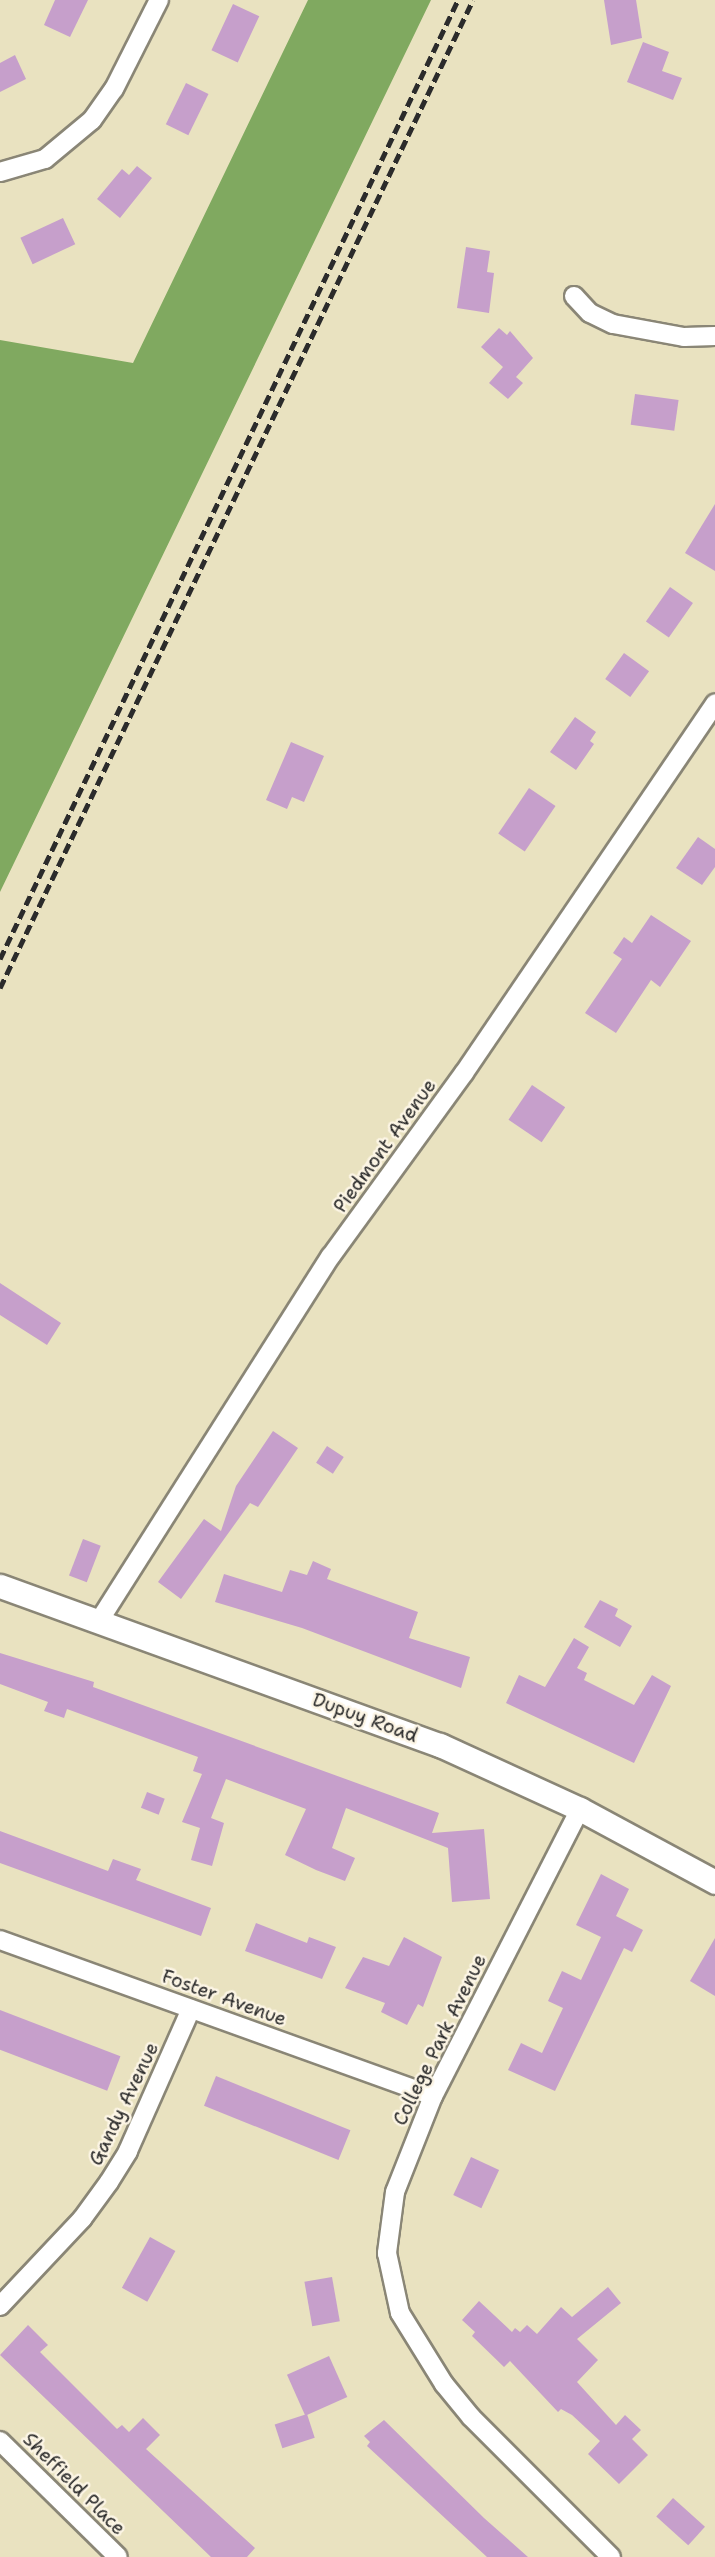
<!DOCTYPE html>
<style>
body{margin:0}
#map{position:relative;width:715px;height:2557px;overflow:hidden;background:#e9e2c0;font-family:"Shantell Sans",sans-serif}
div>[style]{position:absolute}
.forest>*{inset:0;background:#80a960}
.building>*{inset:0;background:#c69fcb;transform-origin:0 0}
.roads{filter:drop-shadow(2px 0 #8a8676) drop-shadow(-2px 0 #8a8676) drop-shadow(0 2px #8a8676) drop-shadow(0 -2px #8a8676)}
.minor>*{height:18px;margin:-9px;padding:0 9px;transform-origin:9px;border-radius:9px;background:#fff}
.tertiary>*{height:23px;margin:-11.5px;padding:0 11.5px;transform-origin:11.5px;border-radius:11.5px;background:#fff}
.rail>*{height:5px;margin-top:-2.5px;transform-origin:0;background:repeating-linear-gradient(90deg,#2b2b2b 0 10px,transparent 0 15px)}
span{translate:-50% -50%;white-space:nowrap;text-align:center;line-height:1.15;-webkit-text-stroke:5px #fcf5e5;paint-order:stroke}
.street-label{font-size:19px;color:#2b2b2b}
</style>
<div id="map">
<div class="forest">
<i style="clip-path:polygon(308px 0,431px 0,0 892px,0 340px,133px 363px)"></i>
</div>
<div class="building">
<i style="clip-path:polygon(55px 0,88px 0,70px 37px,44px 25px)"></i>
<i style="clip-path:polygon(604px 0,636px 0,642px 38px,611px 45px)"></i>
<i style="left:233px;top:4px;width:29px;height:51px;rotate:25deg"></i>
<i style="clip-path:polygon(643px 42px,669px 52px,662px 71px,682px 78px,673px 100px,627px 82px)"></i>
<i style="clip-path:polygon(15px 55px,26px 79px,0 92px,0 63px)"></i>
<i style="left:186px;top:83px;width:25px;height:46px;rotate:26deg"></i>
<i style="clip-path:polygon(137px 166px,152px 178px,120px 218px,97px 199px,122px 169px,129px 175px)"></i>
<i style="left:63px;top:218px;width:29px;height:47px;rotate:65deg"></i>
<i style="clip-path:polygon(466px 247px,490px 251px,487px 272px,494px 273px,489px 313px,457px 308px)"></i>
<i style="clip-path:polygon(499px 328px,507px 335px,510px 331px,533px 358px,516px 377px,523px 383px,508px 399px,489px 383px,503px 367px,481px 347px)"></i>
<i style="left:635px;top:394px;width:44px;height:31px;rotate:8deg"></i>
<i style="clip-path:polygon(715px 504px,715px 571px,685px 553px)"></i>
<i style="left:670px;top:587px;width:28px;height:42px;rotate:35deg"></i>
<i style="left:624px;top:653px;width:31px;height:32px;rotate:36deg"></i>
<i style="clip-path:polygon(575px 717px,596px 732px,590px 741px,594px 744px,576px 770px,550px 752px)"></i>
<i style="clip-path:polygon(291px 742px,324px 756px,304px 802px,292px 797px,287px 809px,266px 800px)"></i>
<i style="left:529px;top:788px;width:32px;height:55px;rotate:34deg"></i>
<i style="clip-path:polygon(698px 837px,715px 849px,715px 867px,702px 885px,676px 868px)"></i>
<i style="clip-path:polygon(651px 915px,691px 941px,660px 987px,651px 980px,616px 1033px,585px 1013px,622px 959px,613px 953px,624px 937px,632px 943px)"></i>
<i style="left:532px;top:1085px;width:40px;height:42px;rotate:34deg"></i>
<i style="clip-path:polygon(0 1283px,61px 1323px,47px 1345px,0 1315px)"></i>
<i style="clip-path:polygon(273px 1431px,298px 1448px,258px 1507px,250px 1503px,181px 1599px,158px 1582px,204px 1519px,221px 1531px,236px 1486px)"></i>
<i style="left:327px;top:1446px;width:20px;height:20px;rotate:33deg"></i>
<i style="left:83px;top:1539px;width:19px;height:39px;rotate:21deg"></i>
<i style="clip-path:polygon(313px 1561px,331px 1569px,327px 1579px,418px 1612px,409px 1638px,470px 1657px,461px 1688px,302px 1628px,215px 1602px,224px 1574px,282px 1592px,290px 1570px,307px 1575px)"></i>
<i style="clip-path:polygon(600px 1600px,618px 1609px,615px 1616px,632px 1626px,620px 1647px,584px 1627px)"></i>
<i style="clip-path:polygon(574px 1638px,589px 1647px,577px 1668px,587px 1673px,584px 1680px,634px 1705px,652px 1675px,671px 1686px,634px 1763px,506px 1703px,519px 1675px,545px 1687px)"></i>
<i style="clip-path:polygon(0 1653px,94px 1682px,93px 1687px,439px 1813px,432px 1833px,484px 1829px,490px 1899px,452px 1902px,448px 1848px,346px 1808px,332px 1848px,355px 1858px,345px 1881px,316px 1870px,285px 1855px,306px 1809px,226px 1779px,211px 1818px,224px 1823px,212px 1866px,191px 1860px,200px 1828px,182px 1822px,202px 1774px,193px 1771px,198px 1757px,67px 1709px,64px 1718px,44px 1711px,48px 1702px,0 1684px)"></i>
<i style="left:147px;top:1792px;width:19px;height:17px;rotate:21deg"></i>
<i style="clip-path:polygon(0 1831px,108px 1871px,113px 1859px,141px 1869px,136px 1880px,211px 1908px,201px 1936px,0 1863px)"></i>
<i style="clip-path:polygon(601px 1874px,629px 1889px,616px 1916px,643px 1930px,632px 1952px,624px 1948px,555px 2091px,508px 2070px,521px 2043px,542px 2053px,563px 2008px,548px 2001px,562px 1971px,581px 1980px,601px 1937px,576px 1925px)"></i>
<i style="clip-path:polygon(256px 1923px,307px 1943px,309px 1937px,336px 1947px,322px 1979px,245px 1951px)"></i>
<i style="clip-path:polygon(404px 1937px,442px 1957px,423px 2007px,418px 2004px,407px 2025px,381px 2012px,385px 2003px,345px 1988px,363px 1957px,389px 1966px)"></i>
<i style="clip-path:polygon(715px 1938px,715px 1996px,690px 1981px)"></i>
<i style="left:0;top:2010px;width:129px;height:37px;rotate:21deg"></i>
<i style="left:216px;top:2076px;width:145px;height:32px;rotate:22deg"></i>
<i style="left:471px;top:2157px;width:31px;height:42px;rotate:25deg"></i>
<i style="left:150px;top:2237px;width:29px;height:58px;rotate:29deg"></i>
<i style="left:332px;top:2277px;width:45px;height:28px;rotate:80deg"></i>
<i style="clip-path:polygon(608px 2287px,621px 2303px,577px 2339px,598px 2360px,577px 2382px,616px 2425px,625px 2415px,641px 2430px,632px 2439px,648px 2455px,619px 2484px,588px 2454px,600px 2441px,572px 2415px,561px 2409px,558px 2412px,510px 2361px,504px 2367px,472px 2336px,475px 2332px,462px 2320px,479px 2301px,512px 2332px,515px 2328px,520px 2332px,527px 2325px,537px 2334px,561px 2307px,572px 2317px)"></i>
<i style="clip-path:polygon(28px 2325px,48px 2345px,40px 2352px,117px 2429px,122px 2425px,129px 2432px,143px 2418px,160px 2435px,146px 2449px,255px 2548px,247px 2557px,211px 2557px,0 2355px)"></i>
<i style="left:329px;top:2356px;width:45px;height:46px;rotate:66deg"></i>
<i style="left:307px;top:2414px;width:25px;height:34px;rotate:72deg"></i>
<i style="clip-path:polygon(384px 2420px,484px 2518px,528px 2557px,487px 2557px,367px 2446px,370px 2442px,364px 2436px)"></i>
<i style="left:673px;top:2498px;width:43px;height:25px;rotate:42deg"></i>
</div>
<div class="roads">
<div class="minor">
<i style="left:0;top:172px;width:47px;rotate:-16.1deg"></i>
<i style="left:45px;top:159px;width:61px;rotate:-39.7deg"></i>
<i style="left:92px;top:120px;width:38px;rotate:-55deg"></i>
<i style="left:114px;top:89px;width:100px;rotate:-63.2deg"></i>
<i style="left:574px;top:296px;width:23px;rotate:47deg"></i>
<i style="left:590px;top:313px;width:25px;rotate:26deg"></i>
<i style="left:613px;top:324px;width:72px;rotate:10.4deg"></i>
<i style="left:684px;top:337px;width:31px;rotate:-2deg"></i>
<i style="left:99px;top:1621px;width:432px;rotate:-57.6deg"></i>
<i style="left:331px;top:1256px;width:226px;rotate:-54deg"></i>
<i style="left:464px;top:1073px;width:447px;rotate:-55.8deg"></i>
<i style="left:580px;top:1809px;width:322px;rotate:117.1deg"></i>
<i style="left:433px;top:2096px;width:103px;rotate:111.6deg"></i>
<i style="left:395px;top:2192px;width:62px;rotate:97.5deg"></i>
<i style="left:387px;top:2253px;width:61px;rotate:77.8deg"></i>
<i style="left:400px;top:2313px;width:84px;rotate:58.2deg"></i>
<i style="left:444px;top:2384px;width:43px;rotate:50.7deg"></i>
<i style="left:471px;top:2417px;width:198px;rotate:45deg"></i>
<i style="left:0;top:1940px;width:460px;rotate:19.8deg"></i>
<i style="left:0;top:2306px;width:120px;rotate:-46.7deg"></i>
<i style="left:82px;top:2219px;width:46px;rotate:-53.9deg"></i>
<i style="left:109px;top:2182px;width:36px;rotate:-58deg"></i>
<i style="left:128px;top:2151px;width:155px;rotate:-66.1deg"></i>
<i style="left:0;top:2441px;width:165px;rotate:44.5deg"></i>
</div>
<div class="tertiary">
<i style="left:0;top:1586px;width:468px;rotate:19.9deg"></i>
<i style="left:440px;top:1745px;width:154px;rotate:24.6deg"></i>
<i style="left:580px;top:1809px;width:153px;rotate:28.4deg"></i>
</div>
</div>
<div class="rail">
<i style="left:0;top:959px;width:1063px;rotate:-64.47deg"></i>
<i style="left:0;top:988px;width:1095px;rotate:-64.42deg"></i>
</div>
<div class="street-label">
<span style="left:385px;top:1146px;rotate:-54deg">Piedmont Avenue</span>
<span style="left:365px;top:1718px;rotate:20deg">Dupuy Road</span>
<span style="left:224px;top:1998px;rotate:20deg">Foster Avenue</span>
<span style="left:440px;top:2040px;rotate:-64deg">College Park Avenue</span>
<span style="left:124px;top:2104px;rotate:-64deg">Gandy Avenue</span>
<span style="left:74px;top:2484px;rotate:45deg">Sheffield Place</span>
</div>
</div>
